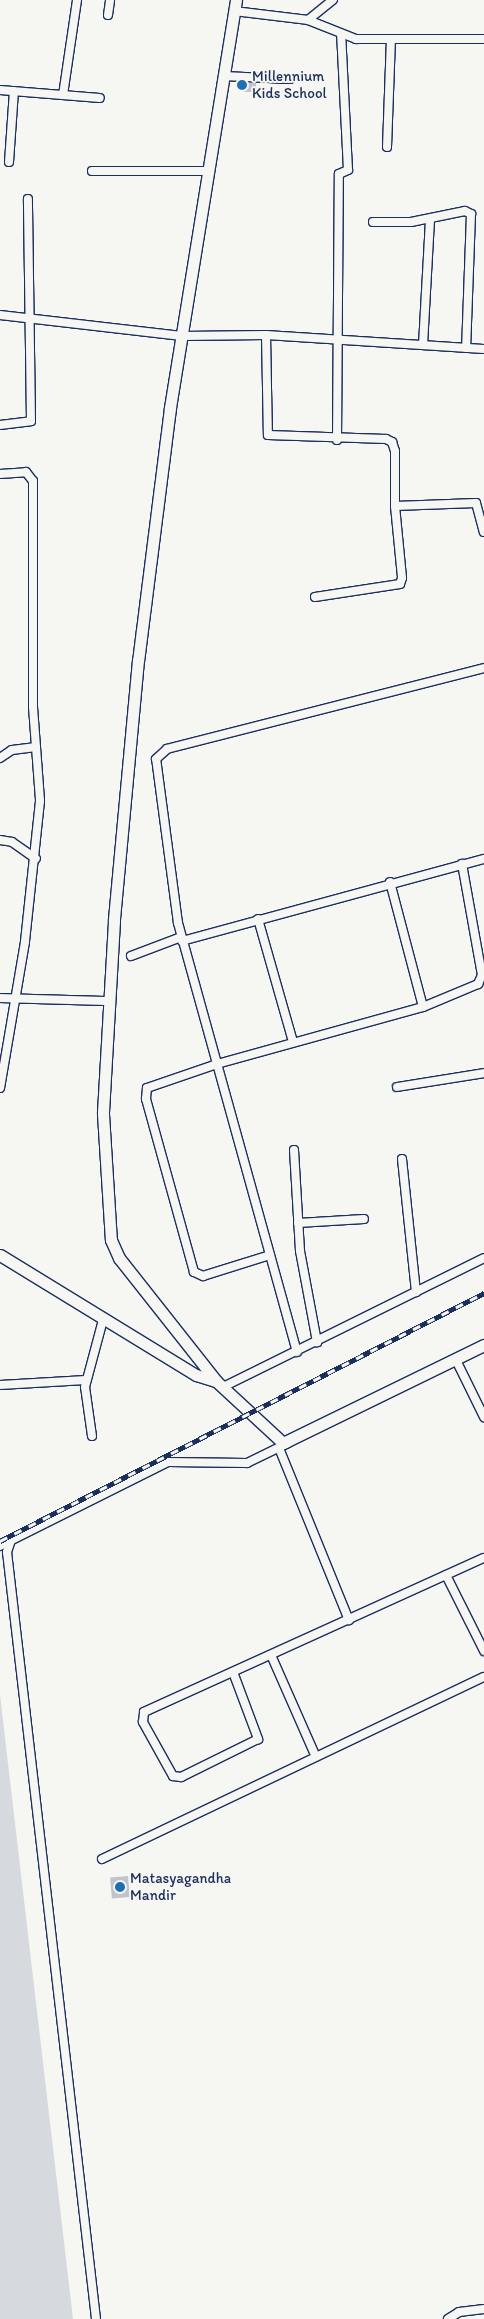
<!DOCTYPE html>
<style>
body{margin:0}
#map{position:relative;width:484px;height:2319px;overflow:hidden;background:#f6f6f2;font-family:Itim,sans-serif}
div>[style]{position:absolute}
.green>*{inset:0;background:#d6d9dd}
.building>*{inset:0;background:#c0c4cd;transform-origin:0 0}
.roads{filter:drop-shadow(1px 0 #1b2f5e) drop-shadow(-1px 0 #1b2f5e) drop-shadow(0 1px #1b2f5e) drop-shadow(0 -1px #1b2f5e)}
.minor>*{height:8px;margin:-4px;padding:0 4px;transform-origin:4px;border-radius:4px;background:#f6f6f2}
.secondary>*{height:11px;margin:-5.5px;padding:0 5.5px;transform-origin:5.5px;border-radius:5.5px;background:#f6f6f2}
.rail>*{height:4.5px;margin-top:-2.25px;transform-origin:0;background:repeating-linear-gradient(90deg,#f6f6f2 0 8px,#1b2f5e 0 16px);box-sizing:border-box;border-block:1px solid #1b2f5e}
.dots>*{width:14px;height:14px;translate:-50% -50%;box-sizing:border-box;border:2px solid #f6f6f2;border-radius:50%}
span{translate:-50% -50%;white-space:nowrap;text-align:center;line-height:1.15;-webkit-text-stroke:4px #f6f6f2;paint-order:stroke}
.poi-label{font-size:15px;color:#1b2f5e}
.left{translate:0 -50%;text-align:left}
</style>
<div id="map">
<div class="green">
<i style="clip-path:polygon(0 1695px,73px 2319px,0 2319px)"></i>
</div>
<div class="building">
<i style="left:243px;top:83px;width:13px;height:9px"></i>
<i style="left:128px;top:1876px;width:21px;height:18px;rotate:85deg"></i>
</div>
<div class="roads">
<div class="minor">
<i style="left:234px;top:11px;width:75px;rotate:6.9deg"></i>
<i style="left:308px;top:20px;width:52px;rotate:21.6deg"></i>
<i style="left:356px;top:39px;width:128px"></i>
<i style="left:108px;top:15px;width:15px;rotate:-82deg"></i>
<i style="left:308px;top:20px;width:32px;rotate:-39deg"></i>
<i style="left:223px;top:76px;width:67px;rotate:2.6deg"></i>
<i style="left:0;top:90px;width:100px;rotate:4.6deg"></i>
<i style="left:63px;top:95px;width:96px;rotate:-81.6deg"></i>
<i style="left:387px;top:147px;width:107px;rotate:-87.9deg"></i>
<i style="left:9px;top:162px;width:71px;rotate:-86deg"></i>
<i style="left:92px;top:171px;width:116px"></i>
<i style="left:373px;top:222px;width:38px"></i>
<i style="left:411px;top:222px;width:55px;rotate:-11.5deg"></i>
<i style="left:465px;top:211px;width:7px;rotate:27deg"></i>
<i style="left:471px;top:214px;width:134px;rotate:92.1deg"></i>
<i style="left:0;top:315px;width:183px;rotate:6.6deg"></i>
<i style="left:182px;top:336px;width:84px;rotate:-0.7deg"></i>
<i style="left:266px;top:335px;width:218px;rotate:3.7deg"></i>
<i style="left:266px;top:335px;width:100px;rotate:88.9deg"></i>
<i style="left:268px;top:435px;width:118px;rotate:1.9deg"></i>
<i style="left:386px;top:439px;width:7px;rotate:27deg"></i>
<i style="left:392px;top:442px;width:9px;rotate:72deg"></i>
<i style="left:395px;top:451px;width:55px;rotate:90deg"></i>
<i style="left:395px;top:506px;width:72px;rotate:84.4deg"></i>
<i style="left:402px;top:578px;width:6px;rotate:108deg"></i>
<i style="left:400px;top:584px;width:86px;rotate:171.3deg"></i>
<i style="left:423px;top:345px;width:126px;rotate:-86.8deg"></i>
<i style="left:0;top:425px;width:31px;rotate:-7deg"></i>
<i style="left:31px;top:421px;width:222px;rotate:-90.8deg"></i>
<i style="left:337px;top:440px;width:266px;rotate:-89.6deg"></i>
<i style="left:339px;top:174px;width:10px;rotate:-24deg"></i>
<i style="left:348px;top:170px;width:136px;rotate:-92.9deg"></i>
<i style="left:0;top:474px;width:26px;rotate:-4deg"></i>
<i style="left:26px;top:472px;width:11px;rotate:52deg"></i>
<i style="left:33px;top:481px;width:226px;rotate:90deg"></i>
<i style="left:33px;top:707px;width:94px;rotate:85.7deg"></i>
<i style="left:40px;top:801px;width:142px;rotate:96.1deg"></i>
<i style="left:25px;top:942px;width:148px;rotate:99.7deg"></i>
<i style="left:395px;top:506px;width:81px;rotate:-2.1deg"></i>
<i style="left:476px;top:503px;width:30px;rotate:75deg"></i>
<i style="left:0;top:758px;width:14px;rotate:-34deg"></i>
<i style="left:12px;top:750px;width:24px;rotate:-7deg"></i>
<i style="left:0;top:840px;width:12px;rotate:9deg"></i>
<i style="left:12px;top:842px;width:29px;rotate:35deg"></i>
<i style="left:390px;top:882px;width:129px;rotate:75.2deg"></i>
<i style="left:258px;top:919px;width:128px;rotate:74.1deg"></i>
<i style="left:182px;top:941px;width:313px;rotate:-15.2deg"></i>
<i style="left:131px;top:956px;width:53px;rotate:-20.8deg"></i>
<i style="left:0;top:998px;width:110px;rotate:1.6deg"></i>
<i style="left:397px;top:1087px;width:88px;rotate:-9.1deg"></i>
<i style="left:294px;top:1150px;width:101px;rotate:86.6deg"></i>
<i style="left:300px;top:1251px;width:93px;rotate:79.4deg"></i>
<i style="left:402px;top:1159px;width:134px;rotate:84deg"></i>
<i style="left:298px;top:1223px;width:66px;rotate:-3.5deg"></i>
<i style="left:270px;top:1255px;width:70px;rotate:162.6deg"></i>
<i style="left:203px;top:1276px;width:10px;rotate:-156deg"></i>
<i style="left:194px;top:1272px;width:180px;rotate:-105.5deg"></i>
<i style="left:146px;top:1099px;width:11px;rotate:-85deg"></i>
<i style="left:147px;top:1088px;width:74px;rotate:-18.9deg"></i>
<i style="left:217px;top:1064px;width:214px;rotate:-15.5deg"></i>
<i style="left:423px;top:1007px;width:60px;rotate:-22.7deg"></i>
<i style="left:478px;top:984px;width:10px;rotate:-66deg"></i>
<i style="left:482px;top:975px;width:113px;rotate:-100.2deg"></i>
<i style="left:297px;top:1352px;width:445px;rotate:-105.5deg"></i>
<i style="left:178px;top:923px;width:165px;rotate:-97.6deg"></i>
<i style="left:156px;top:759px;width:15px;rotate:-42deg"></i>
<i style="left:167px;top:749px;width:327px;rotate:-14.3deg"></i>
<i style="left:456px;top:1360px;width:64px;rotate:63.8deg"></i>
<i style="left:0;top:1385px;width:86px;rotate:-3.3deg"></i>
<i style="left:223px;top:1387px;width:291px;rotate:-26.3deg"></i>
<i style="left:92px;top:1436px;width:49px;rotate:-98.1deg"></i>
<i style="left:85px;top:1387px;width:69px;rotate:-75deg"></i>
<i style="left:279px;top:1448px;width:186px;rotate:67.9deg"></i>
<i style="left:11px;top:1540px;width:13px;rotate:108deg"></i>
<i style="left:7px;top:1552px;width:772px;rotate:83.38deg"></i>
<i style="left:0;top:1546px;width:188px;rotate:-26.6deg"></i>
<i style="left:168px;top:1462px;width:79px;rotate:0.7deg"></i>
<i style="left:247px;top:1463px;width:46px;rotate:-26deg"></i>
<i style="left:446px;top:1575px;width:85px;rotate:63.4deg"></i>
<i style="left:271px;top:1655px;width:111px;rotate:66.2deg"></i>
<i style="left:233px;top:1672px;width:72px;rotate:69.5deg"></i>
<i style="left:258px;top:1739px;width:86px;rotate:153.7deg"></i>
<i style="left:181px;top:1777px;width:8px;rotate:-173deg"></i>
<i style="left:173px;top:1776px;width:62px;rotate:-119.1deg"></i>
<i style="left:143px;top:1722px;width:10px;rotate:-84deg"></i>
<i style="left:144px;top:1712px;width:373px;rotate:-24.4deg"></i>
<i style="left:102px;top:1859px;width:423px;rotate:-25.5deg"></i>
<i style="left:448px;top:2319px;width:13px;rotate:-32deg"></i>
<i style="left:459px;top:2312px;width:25px;rotate:-7deg"></i>
</div>
<div class="secondary">
<i style="left:236px;top:0;width:413px;rotate:99.2deg"></i>
<i style="left:170px;top:408px;width:254px;rotate:97.2deg"></i>
<i style="left:138px;top:660px;width:262px;rotate:95.3deg"></i>
<i style="left:114px;top:921px;width:193px;rotate:93.3deg"></i>
<i style="left:103px;top:1114px;width:126px;rotate:86.4deg"></i>
<i style="left:111px;top:1240px;width:20px;rotate:66deg"></i>
<i style="left:119px;top:1258px;width:157px;rotate:51.7deg"></i>
<i style="left:216px;top:1381px;width:91px;rotate:42.8deg"></i>
<i style="left:283px;top:1443px;width:224px;rotate:-26deg"></i>
<i style="left:0;top:1255px;width:230px;rotate:31.5deg"></i>
<i style="left:196px;top:1375px;width:21px;rotate:17deg"></i>
</div>
</div>
<div class="rail">
<i style="left:0;top:1541px;width:544px;rotate:-27.13deg"></i>
</div>
<div class="dots">
<i style="left:242px;top:85px;background:#1f6fb2"></i>
<i style="left:120px;top:1887px;background:#1f6fb2"></i>
</div>
<div class="poi-label">
<span class="left" style="left:252px;top:85px">Millennium<br>Kids School</span>
<span class="left" style="left:130px;top:1887px">Matasyagandha<br>Mandir</span>
</div>
</div>
